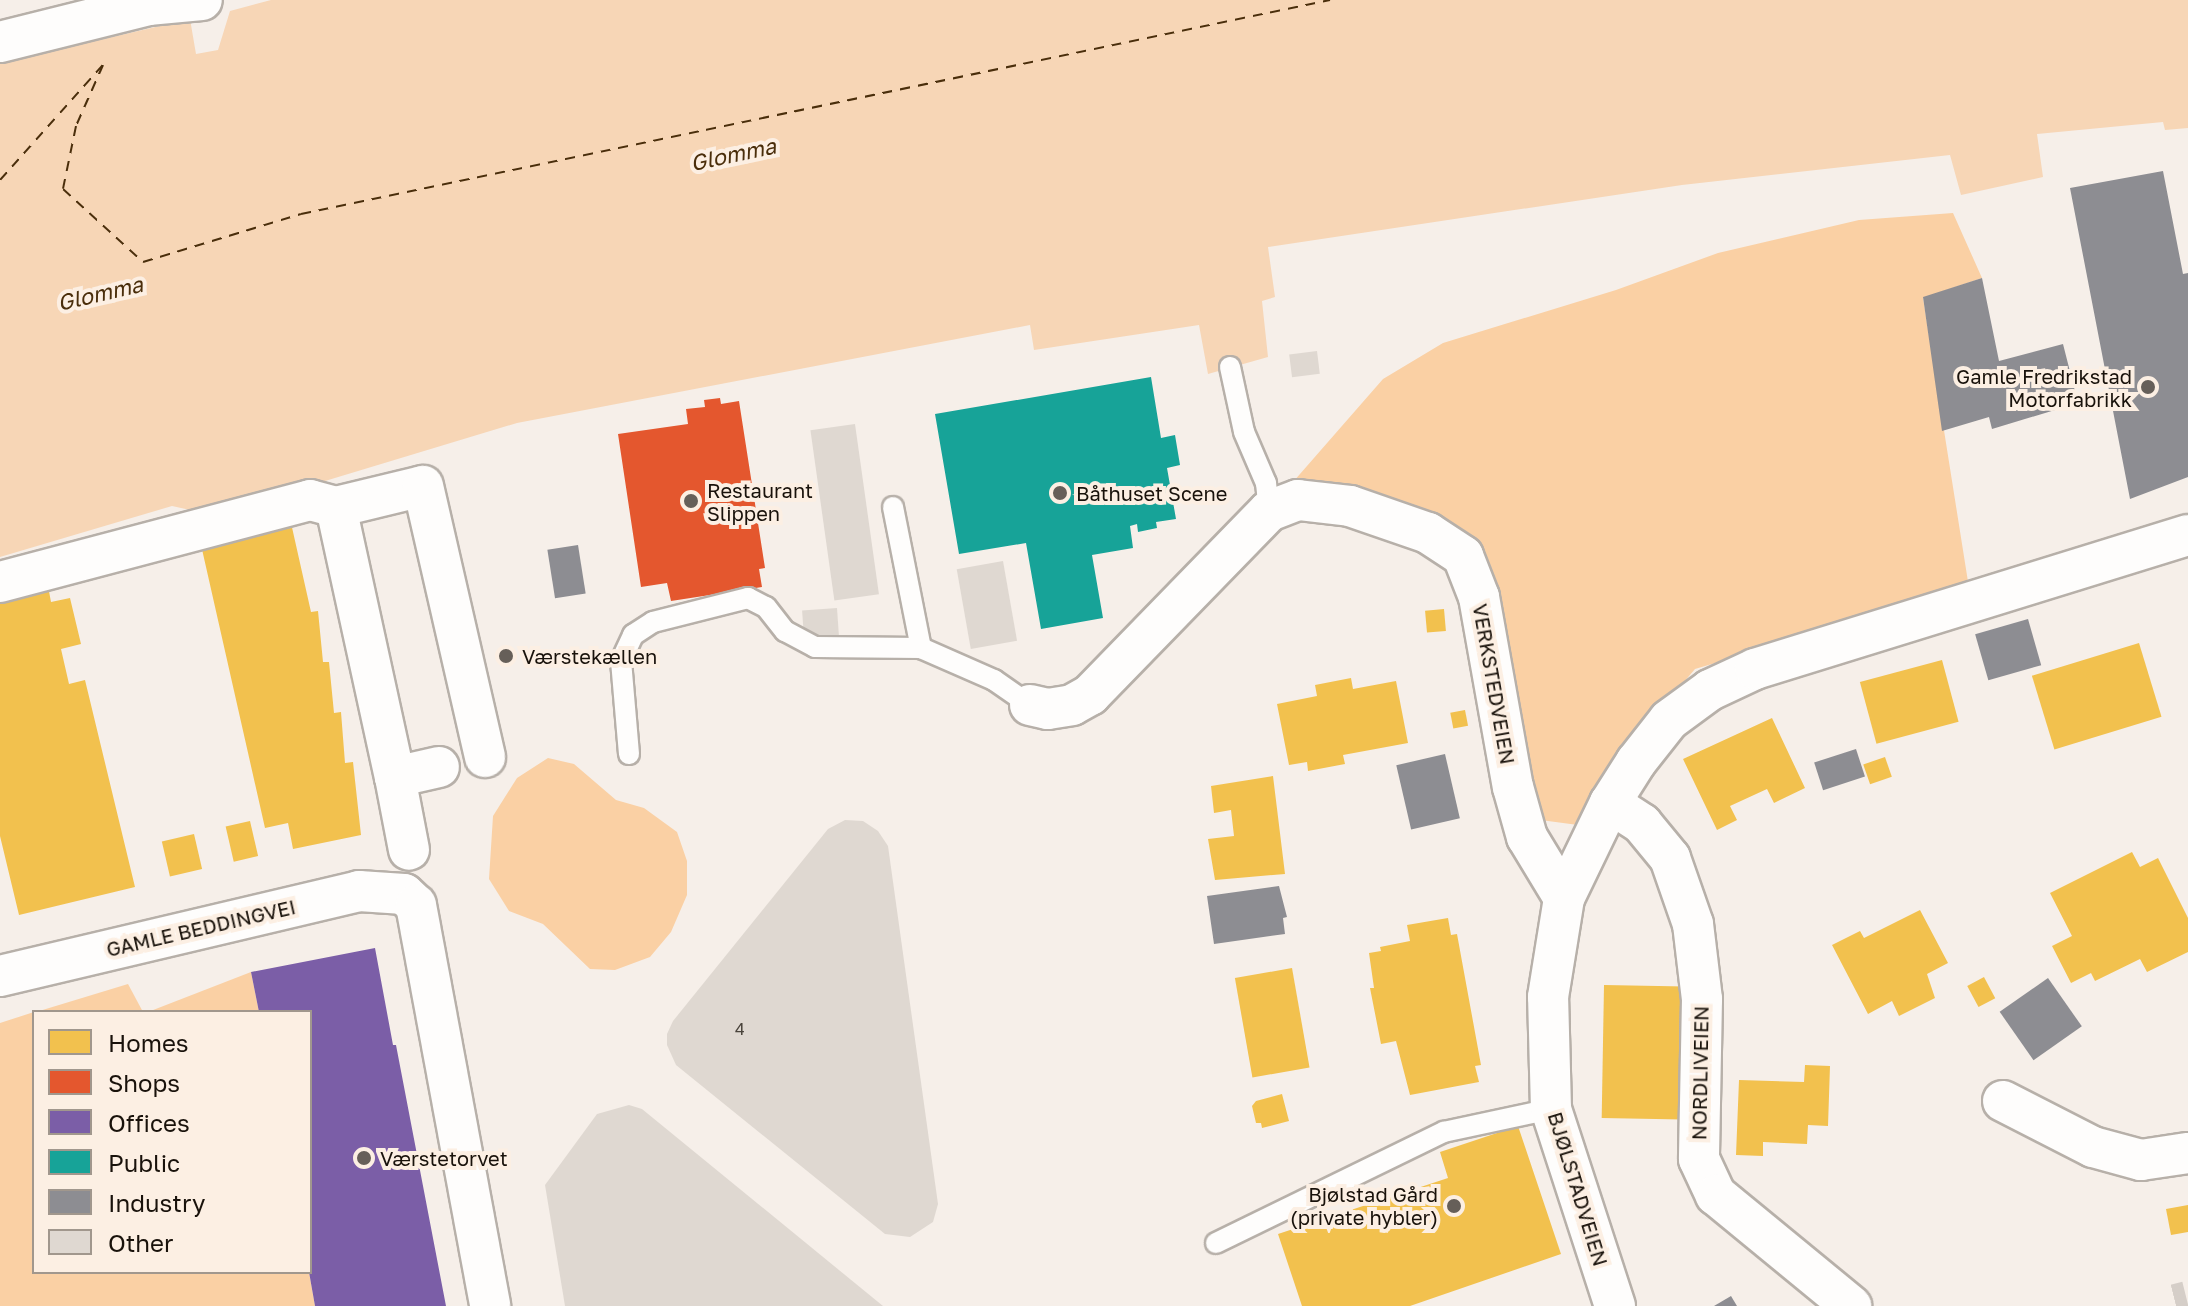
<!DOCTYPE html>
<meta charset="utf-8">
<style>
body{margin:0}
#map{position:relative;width:2188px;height:1306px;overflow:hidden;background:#f6efe9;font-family:"Golos Text",sans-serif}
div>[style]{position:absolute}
.green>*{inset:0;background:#fad0a4}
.water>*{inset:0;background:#f7d6b6}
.homes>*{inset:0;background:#f2c14e;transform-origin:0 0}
.shops>*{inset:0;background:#e4572e}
.offices>*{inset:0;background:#7b5ea7}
.public>*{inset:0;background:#17a398}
.industry>*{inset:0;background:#8d8d92;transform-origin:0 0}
.ferry>*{height:2px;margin-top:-1px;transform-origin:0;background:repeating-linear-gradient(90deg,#4a2e0b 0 10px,transparent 0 18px)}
.building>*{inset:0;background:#dfd8d1;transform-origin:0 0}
.primary-tunnel>*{height:44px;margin-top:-22px;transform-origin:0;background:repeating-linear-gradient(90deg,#d5cec8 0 44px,transparent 0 66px)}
.roads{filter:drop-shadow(2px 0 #b7b0a9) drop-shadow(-2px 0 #b7b0a9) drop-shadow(0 2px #b7b0a9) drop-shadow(0 -2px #b7b0a9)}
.lane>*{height:20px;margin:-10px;padding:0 10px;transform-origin:10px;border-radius:10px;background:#fefdfc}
.street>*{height:40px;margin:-20px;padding:0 20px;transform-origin:20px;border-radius:20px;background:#fefdfc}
.dots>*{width:22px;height:22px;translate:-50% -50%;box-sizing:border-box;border:4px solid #fcefe3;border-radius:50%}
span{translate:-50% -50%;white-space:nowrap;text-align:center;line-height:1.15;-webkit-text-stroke:8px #fcefe3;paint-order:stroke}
.number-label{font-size:16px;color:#4a443c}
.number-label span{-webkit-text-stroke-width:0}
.poi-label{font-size:20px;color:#19120b}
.right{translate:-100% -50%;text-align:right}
.left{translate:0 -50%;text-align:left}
.street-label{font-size:20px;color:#19120b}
.water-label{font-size:22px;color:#4a2e0b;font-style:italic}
.legend{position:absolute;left:32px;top:1010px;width:280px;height:264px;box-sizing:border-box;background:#fcefe3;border:2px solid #a1978d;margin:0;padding:10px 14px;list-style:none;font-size:24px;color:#19120b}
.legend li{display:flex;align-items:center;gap:16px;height:40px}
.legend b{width:40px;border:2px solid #a1978d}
</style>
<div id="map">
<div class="green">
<i style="clip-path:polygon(1953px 213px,1982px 278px,1923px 298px,1969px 588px,1695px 669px,1631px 744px,1578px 825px,1533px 819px,1508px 711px,1506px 629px,1485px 555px,1420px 509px,1293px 482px,1383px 379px,1443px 343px,1616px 290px,1718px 253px,1859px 220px)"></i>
<i style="clip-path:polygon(548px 758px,574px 764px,616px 800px,644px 808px,677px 832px,687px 861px,687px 895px,671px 932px,650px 957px,615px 970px,590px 969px,543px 924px,509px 911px,489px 879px,493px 816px,517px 778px)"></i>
<i style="clip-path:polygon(251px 972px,259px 1012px,148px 1012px)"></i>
<i style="clip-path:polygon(128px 984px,143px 1012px,36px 1012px)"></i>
<i style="clip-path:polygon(34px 1012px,34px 1272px,309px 1272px,315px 1306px,0 1306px,0 1023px)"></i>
</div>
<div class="water">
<i style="clip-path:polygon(271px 0,2188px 0,2188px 128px,2165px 130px,2163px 122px,2037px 134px,2043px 177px,1961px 195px,1950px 155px,1682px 185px,1268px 247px,1275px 297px,1262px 301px,1268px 357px,1208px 374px,1199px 325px,1034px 350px,1030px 325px,517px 423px,213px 515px,172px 506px,0 557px,0 63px,190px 19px,196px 54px,218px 50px,230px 11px)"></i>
</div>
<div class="homes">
<i style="clip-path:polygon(289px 514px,311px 612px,318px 611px,323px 662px,329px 662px,334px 713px,341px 712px,345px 763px,353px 762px,361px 835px,293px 849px,288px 823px,265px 828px,199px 536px)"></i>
<i style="clip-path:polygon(48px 586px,51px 602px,70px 598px,81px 644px,61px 649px,69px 684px,85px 680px,135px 887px,19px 915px,0 836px,0 598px)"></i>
<i style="left:1444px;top:609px;width:22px;height:19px;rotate:85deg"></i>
<i style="left:2139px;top:643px;width:77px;height:112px;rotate:73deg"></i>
<i style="left:1942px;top:660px;width:64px;height:85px;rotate:75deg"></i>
<i style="clip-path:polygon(1351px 678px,1353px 689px,1396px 681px,1408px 743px,1343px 755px,1345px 764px,1308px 771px,1307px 762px,1289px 765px,1277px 704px,1317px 696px,1315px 685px)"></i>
<i style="left:1465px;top:710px;width:16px;height:15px;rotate:79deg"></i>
<i style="clip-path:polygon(1772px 718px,1805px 788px,1774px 803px,1767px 789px,1730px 806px,1737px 820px,1717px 830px,1683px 759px)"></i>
<i style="left:1885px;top:757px;width:21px;height:23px;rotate:71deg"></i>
<i style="clip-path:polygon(1273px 776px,1285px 874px,1215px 880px,1208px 839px,1234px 836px,1231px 810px,1214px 813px,1211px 786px)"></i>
<i style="left:250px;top:821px;width:36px;height:25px;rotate:77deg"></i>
<i style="left:194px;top:834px;width:36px;height:33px;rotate:77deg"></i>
<i style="clip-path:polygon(2132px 852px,2140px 867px,2158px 858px,2188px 918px,2188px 952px,2147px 972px,2140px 959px,2095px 981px,2091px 973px,2071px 983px,2052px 946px,2072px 936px,2050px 893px)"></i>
<i style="clip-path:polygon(1920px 910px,1948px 963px,1927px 974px,1935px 998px,1899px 1016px,1892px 1001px,1868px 1014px,1832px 945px,1860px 931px,1864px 938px)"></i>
<i style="clip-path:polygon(1448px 918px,1451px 935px,1457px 934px,1481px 1065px,1475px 1066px,1479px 1082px,1410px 1095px,1396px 1041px,1381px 1044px,1370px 988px,1374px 988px,1369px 953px,1381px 951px,1380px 947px,1410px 941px,1407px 925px)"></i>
<i style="left:1292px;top:968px;width:101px;height:58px;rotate:80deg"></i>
<i style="left:1984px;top:977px;width:24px;height:19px;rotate:62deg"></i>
<i style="left:1604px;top:985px;width:81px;height:133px;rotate:1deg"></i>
<i style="clip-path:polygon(1805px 1065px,1830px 1066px,1828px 1126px,1808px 1125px,1807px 1144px,1763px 1142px,1763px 1156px,1736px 1155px,1739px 1080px,1804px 1082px)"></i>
<i style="clip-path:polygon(1282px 1094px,1289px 1121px,1262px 1128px,1261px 1123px,1256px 1123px,1252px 1106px,1256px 1101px)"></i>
<i style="clip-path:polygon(1518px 1126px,1561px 1254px,1410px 1306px,1302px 1306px,1278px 1234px,1448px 1178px,1440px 1152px)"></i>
<i style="clip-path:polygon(2188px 1205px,2188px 1232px,2171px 1235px,2166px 1209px)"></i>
</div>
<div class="shops">
<i style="clip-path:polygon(720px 398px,721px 404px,739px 401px,765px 568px,759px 569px,762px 587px,671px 601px,667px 583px,641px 587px,618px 434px,688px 424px,686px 409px,705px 407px,704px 400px)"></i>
</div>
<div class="offices">
<i style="clip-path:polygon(375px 948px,393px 1045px,396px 1045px,446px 1306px,315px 1306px,309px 1272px,310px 1012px,259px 1012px,251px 972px)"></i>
</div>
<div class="public">
<i style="clip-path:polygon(1151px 377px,1161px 438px,1175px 435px,1180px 465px,1167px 468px,1176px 519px,1156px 522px,1157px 528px,1138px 532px,1137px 524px,1130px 526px,1133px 548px,1092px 555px,1103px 618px,1041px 629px,1026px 543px,959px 554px,935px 414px)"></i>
</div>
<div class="industry">
<i style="clip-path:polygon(2163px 171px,2183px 274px,2188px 273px,2188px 477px,2130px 499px,2070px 188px)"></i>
<i style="clip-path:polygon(1982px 278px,1999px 361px,2063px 344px,2078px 403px,1992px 429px,1989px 417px,1942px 431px,1923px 297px)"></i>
<i style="left:578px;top:545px;width:49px;height:31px;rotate:81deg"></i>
<i style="left:2028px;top:619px;width:48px;height:55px;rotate:74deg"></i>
<i style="left:1856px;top:749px;width:29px;height:44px;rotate:72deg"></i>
<i style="left:1445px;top:754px;width:66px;height:50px;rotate:77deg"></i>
<i style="clip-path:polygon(1279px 886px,1287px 917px,1283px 918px,1285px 934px,1214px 944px,1207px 896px)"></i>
<i style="left:2048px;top:978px;width:59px;height:59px;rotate:55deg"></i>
<i style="clip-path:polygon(1731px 1296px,1737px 1306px,1714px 1306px)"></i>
</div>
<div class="ferry">
<i style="left:0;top:180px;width:154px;rotate:-48.2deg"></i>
<i style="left:103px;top:65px;width:67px;rotate:113.9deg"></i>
<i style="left:76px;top:126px;width:64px;rotate:101.7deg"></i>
<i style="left:63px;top:189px;width:108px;rotate:42.4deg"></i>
<i style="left:143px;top:262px;width:165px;rotate:-16.9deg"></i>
<i style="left:301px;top:214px;width:1051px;rotate:-11.75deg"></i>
</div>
<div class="building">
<i style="left:1317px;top:351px;width:23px;height:28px;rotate:83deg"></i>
<i style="left:855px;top:424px;width:172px;height:45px;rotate:82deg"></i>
<i style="left:1003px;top:561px;width:81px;height:47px;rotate:80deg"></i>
<i style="left:837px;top:608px;width:30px;height:35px;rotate:86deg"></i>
<i style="clip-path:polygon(845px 820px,863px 821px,878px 831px,888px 846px,938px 1204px,933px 1222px,910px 1237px,885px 1234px,676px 1065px,667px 1045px,667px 1034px,673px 1021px,828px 829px)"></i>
<i style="clip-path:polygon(629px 1105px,642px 1109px,883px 1306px,565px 1306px,545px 1185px,597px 1114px)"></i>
</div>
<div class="primary-tunnel">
<i style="left:2176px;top:1306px;width:12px;rotate:-14deg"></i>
</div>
<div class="roads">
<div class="lane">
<i style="left:1230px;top:367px;width:66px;rotate:77.8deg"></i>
<i style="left:1244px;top:432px;width:56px;rotate:66.7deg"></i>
<i style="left:1266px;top:483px;width:28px;rotate:84deg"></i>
<i style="left:893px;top:507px;width:144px;rotate:78.8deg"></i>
<i style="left:629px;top:754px;width:93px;rotate:-94.9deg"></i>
<i style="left:621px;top:661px;width:29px;rotate:-65deg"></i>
<i style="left:633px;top:635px;width:24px;rotate:-33deg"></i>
<i style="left:653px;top:622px;width:98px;rotate:-14.2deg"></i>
<i style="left:748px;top:598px;width:20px;rotate:27deg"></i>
<i style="left:766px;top:607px;width:31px;rotate:52deg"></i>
<i style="left:785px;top:631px;width:34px;rotate:28deg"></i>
<i style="left:815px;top:647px;width:106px;rotate:0.5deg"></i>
<i style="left:921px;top:648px;width:80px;rotate:23.7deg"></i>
<i style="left:994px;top:680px;width:44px;rotate:34.8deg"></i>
<i style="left:1216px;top:1243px;width:254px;rotate:-26deg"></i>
<i style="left:1444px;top:1132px;width:109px;rotate:-12.1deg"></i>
</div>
<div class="street">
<i style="left:0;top:42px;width:153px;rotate:-14deg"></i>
<i style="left:148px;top:5px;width:54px;rotate:-5.3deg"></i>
<i style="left:336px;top:507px;width:89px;rotate:-13.6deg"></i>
<i style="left:423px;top:486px;width:278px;rotate:77.1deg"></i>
<i style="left:0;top:582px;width:321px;rotate:-14.8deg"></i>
<i style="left:310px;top:500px;width:27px;rotate:15deg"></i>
<i style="left:336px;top:507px;width:276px;rotate:77.7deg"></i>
<i style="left:395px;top:777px;width:45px;rotate:-12.8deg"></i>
<i style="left:1030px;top:705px;width:18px;rotate:13deg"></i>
<i style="left:1048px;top:709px;width:24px;rotate:-9deg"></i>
<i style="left:1072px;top:705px;width:21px;rotate:-29deg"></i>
<i style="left:1090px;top:695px;width:257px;rotate:-45.8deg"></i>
<i style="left:1269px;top:511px;width:31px;rotate:-21deg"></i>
<i style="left:1298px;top:500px;width:52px;rotate:6.6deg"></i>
<i style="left:1350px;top:506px;width:83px;rotate:19.1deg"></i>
<i style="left:1428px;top:533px;width:42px;rotate:33.3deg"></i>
<i style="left:1463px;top:556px;width:44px;rotate:68.7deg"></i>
<i style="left:1479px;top:597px;width:193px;rotate:79.9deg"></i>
<i style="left:1513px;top:787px;width:52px;rotate:74.4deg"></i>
<i style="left:1527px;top:837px;width:71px;rotate:58.8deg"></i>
<i style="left:395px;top:777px;width:74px;rotate:79.1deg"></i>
<i style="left:1610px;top:803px;width:38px;rotate:33deg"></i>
<i style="left:1642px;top:824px;width:44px;rotate:50.5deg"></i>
<i style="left:1670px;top:858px;width:70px;rotate:70.8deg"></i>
<i style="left:1693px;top:924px;width:76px;rotate:83.2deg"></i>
<i style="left:1702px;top:999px;width:160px;rotate:91.1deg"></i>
<i style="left:1699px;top:1159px;width:40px;rotate:65deg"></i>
<i style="left:1716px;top:1195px;width:175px;rotate:39.4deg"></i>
<i style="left:0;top:976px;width:369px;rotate:-13.3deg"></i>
<i style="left:359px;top:891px;width:45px;rotate:3.8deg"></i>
<i style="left:404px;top:894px;width:16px;rotate:43deg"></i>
<i style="left:416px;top:905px;width:408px;rotate:79.5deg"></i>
<i style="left:2003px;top:1101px;width:101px;rotate:27.1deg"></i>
<i style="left:2093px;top:1147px;width:50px;rotate:15.2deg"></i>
<i style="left:2141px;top:1160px;width:48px;rotate:-8.5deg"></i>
<i style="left:1615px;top:1306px;width:207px;rotate:-108deg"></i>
<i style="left:1551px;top:1109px;width:112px;rotate:-91.5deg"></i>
<i style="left:1548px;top:997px;width:100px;rotate:-80.8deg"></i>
<i style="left:1564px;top:898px;width:106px;rotate:-64.2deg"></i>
<i style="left:1610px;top:803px;width:49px;rotate:-57.6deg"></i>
<i style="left:1636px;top:762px;width:53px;rotate:-51.8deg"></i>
<i style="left:1669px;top:720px;width:51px;rotate:-36.2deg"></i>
<i style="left:1710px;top:690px;width:50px;rotate:-25deg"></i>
<i style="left:1755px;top:669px;width:453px;rotate:-17.2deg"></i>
</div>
</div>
<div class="dots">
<i style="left:2148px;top:387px;background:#665f59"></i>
<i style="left:1060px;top:493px;background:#665f59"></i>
<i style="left:691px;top:501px;background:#665f59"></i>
<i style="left:506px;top:656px;background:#665f59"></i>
<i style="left:364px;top:1158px;background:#665f59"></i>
<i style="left:1454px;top:1206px;background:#665f59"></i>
</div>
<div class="number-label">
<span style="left:740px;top:1029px">4</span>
</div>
<div class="poi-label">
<span class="right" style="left:2132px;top:388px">Gamle Fredrikstad<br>Motorfabrikk</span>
<span class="left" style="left:707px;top:502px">Restaurant<br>Slippen</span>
<span class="left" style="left:1076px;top:493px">Båthuset Scene</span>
<span class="left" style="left:522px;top:656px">Værstekællen</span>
<span class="left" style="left:380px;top:1158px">Værstetorvet</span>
<span class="right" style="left:1438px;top:1206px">Bjølstad Gård<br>(private hybler)</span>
</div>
<div class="street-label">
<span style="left:1494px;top:684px;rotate:80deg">VERKSTEDVEIEN</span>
<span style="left:201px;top:928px;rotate:-13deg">GAMLE BEDDINGVEI</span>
<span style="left:1700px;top:1073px;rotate:-89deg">NORDLIVEIEN</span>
<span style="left:1578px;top:1189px;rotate:73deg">BJØLSTADVEIEN</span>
</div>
<div class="water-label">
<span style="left:733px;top:154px;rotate:-12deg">Glomma</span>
<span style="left:100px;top:293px;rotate:-13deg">Glomma</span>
</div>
<ul class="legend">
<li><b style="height:22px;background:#f2c14e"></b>Homes</li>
<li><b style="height:22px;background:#e4572e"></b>Shops</li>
<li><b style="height:22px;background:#7b5ea7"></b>Offices</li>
<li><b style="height:22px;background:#17a398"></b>Public</li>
<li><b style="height:22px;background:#8d8d92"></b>Industry</li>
<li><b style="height:22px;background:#dfd8d1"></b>Other</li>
</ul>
</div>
